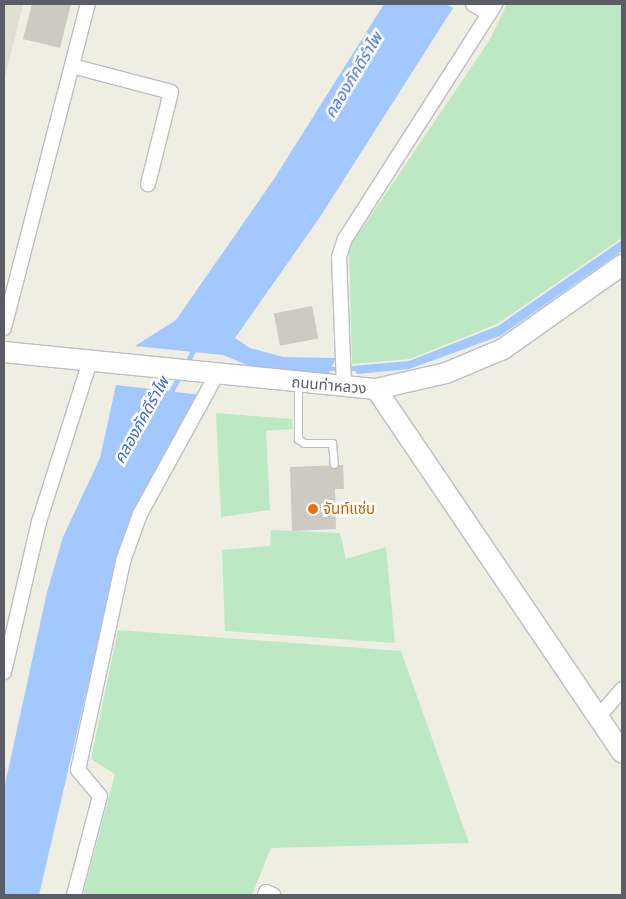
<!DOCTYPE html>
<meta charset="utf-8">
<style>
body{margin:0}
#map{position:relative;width:626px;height:899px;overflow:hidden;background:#efeee2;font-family:"PT Sans Narrow","Noto Sans Thai",sans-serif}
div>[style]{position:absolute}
.education>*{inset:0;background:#deded1}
.green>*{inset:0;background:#bce9c3}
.water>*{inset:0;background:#a2c8ff}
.stream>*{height:4.5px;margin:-2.25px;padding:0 2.25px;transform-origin:2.25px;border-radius:2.25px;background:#a2c8ff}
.building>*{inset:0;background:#cccac1;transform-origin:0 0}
.roads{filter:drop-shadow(1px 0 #bcbec5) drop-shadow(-1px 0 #bcbec5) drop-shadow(0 1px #bcbec5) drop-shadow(0 -1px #bcbec5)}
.lane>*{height:7px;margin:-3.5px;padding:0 3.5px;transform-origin:3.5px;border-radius:3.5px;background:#fff}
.street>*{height:14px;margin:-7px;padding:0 7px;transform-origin:7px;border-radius:7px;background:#fff}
.secondary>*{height:20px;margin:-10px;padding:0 10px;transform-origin:10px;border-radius:10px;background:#fff}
.dots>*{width:14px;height:14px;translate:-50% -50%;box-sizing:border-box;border:2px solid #fff;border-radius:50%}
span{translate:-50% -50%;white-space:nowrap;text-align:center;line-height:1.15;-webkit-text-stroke:5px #fff;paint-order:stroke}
.street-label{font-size:15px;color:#5a5d65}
.food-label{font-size:15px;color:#c56008}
.left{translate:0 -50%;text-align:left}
.water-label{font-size:16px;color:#386acf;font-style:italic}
.frame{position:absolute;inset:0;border:5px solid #5a5d65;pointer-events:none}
</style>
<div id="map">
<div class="education">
<i style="clip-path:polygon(4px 4px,23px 4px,4px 81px)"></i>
</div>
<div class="green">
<i style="clip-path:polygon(507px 4px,622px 4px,622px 238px,497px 324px,410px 359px,352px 364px,349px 248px,489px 41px)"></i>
<i style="clip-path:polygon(216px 413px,292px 419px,293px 429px,266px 431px,270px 510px,221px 517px)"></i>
<i style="clip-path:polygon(271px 530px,340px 533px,346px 559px,386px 547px,395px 643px,225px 631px,222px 550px,270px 546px)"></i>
<i style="clip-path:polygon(118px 630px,401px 651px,469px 843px,271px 848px,252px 895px,83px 895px,115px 774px,91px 759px)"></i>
</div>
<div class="water">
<i style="clip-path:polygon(384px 4px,446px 4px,453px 8px,320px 217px,235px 338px,250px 348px,283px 357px,336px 358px,328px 375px,259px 370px,223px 355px,135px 346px,176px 320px,274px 179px)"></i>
<i style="clip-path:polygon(622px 240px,622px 251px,500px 336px,409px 369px,357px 374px,352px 366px,409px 361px,498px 326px)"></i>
<i style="clip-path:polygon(116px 385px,201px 395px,116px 565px,39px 895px,4px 895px,4px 789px,47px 592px,63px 537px,100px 458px)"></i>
</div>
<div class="stream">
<i style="left:186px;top:364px;width:19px;rotate:-62deg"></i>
<i style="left:325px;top:369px;width:33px"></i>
<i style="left:169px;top:395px;width:23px;rotate:-61deg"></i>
</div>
<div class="building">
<i style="clip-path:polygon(32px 4px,71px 4px,60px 48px,23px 39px)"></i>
<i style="left:312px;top:306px;width:33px;height:39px;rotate:79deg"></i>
<i style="clip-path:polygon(343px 465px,344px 489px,335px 489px,336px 529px,292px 531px,290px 467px)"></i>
</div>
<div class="roads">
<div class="lane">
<i style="left:298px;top:383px;width:56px;rotate:90deg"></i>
<i style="left:298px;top:439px;width:7px;rotate:34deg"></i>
<i style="left:304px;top:443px;width:28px"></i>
<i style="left:332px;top:443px;width:21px;rotate:85deg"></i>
</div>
<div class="street">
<i style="left:473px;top:4px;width:19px;rotate:32deg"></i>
<i style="left:72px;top:66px;width:102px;rotate:14.7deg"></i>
<i style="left:171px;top:92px;width:95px;rotate:104deg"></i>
<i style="left:4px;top:328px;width:335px;rotate:-75.5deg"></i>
<i style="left:344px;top:386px;width:129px;rotate:-92.2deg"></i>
<i style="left:339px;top:257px;width:19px;rotate:-72deg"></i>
<i style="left:345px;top:239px;width:279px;rotate:-57.4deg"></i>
<i style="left:4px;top:672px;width:154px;rotate:-76.9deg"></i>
<i style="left:39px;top:522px;width:169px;rotate:-72.4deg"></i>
<i style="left:598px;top:717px;width:37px;rotate:-49deg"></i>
<i style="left:74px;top:895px;width:102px;rotate:-75.3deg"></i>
<i style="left:100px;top:796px;width:34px;rotate:-130deg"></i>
<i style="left:78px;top:770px;width:214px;rotate:-77.8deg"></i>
<i style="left:123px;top:561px;width:50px;rotate:-70.1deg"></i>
<i style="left:140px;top:514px;width:160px;rotate:-61.2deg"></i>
<i style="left:265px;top:895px;width:3px;rotate:-72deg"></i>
<i style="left:266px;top:892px;width:8px;rotate:23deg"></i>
</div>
<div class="secondary">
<i style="left:4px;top:352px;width:374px;rotate:5.7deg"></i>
<i style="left:376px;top:389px;width:72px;rotate:-12.9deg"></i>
<i style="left:446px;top:373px;width:62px;rotate:-22.8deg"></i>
<i style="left:503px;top:349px;width:146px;rotate:-35.2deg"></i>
<i style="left:376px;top:389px;width:439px;rotate:55.9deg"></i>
</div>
</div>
<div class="dots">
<i style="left:313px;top:509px;background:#e8710a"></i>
</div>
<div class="street-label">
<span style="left:329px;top:385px;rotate:5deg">ถนนท่าหลวง</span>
</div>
<div class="food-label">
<span class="left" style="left:323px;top:509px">จันท์แซ่บ</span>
</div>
<div class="water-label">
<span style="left:353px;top:75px;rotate:-59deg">คลองภัคดีรำไพ</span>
<span style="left:141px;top:420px;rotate:-61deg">คลองภัคดีรำไพ</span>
</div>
<div class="frame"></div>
</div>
